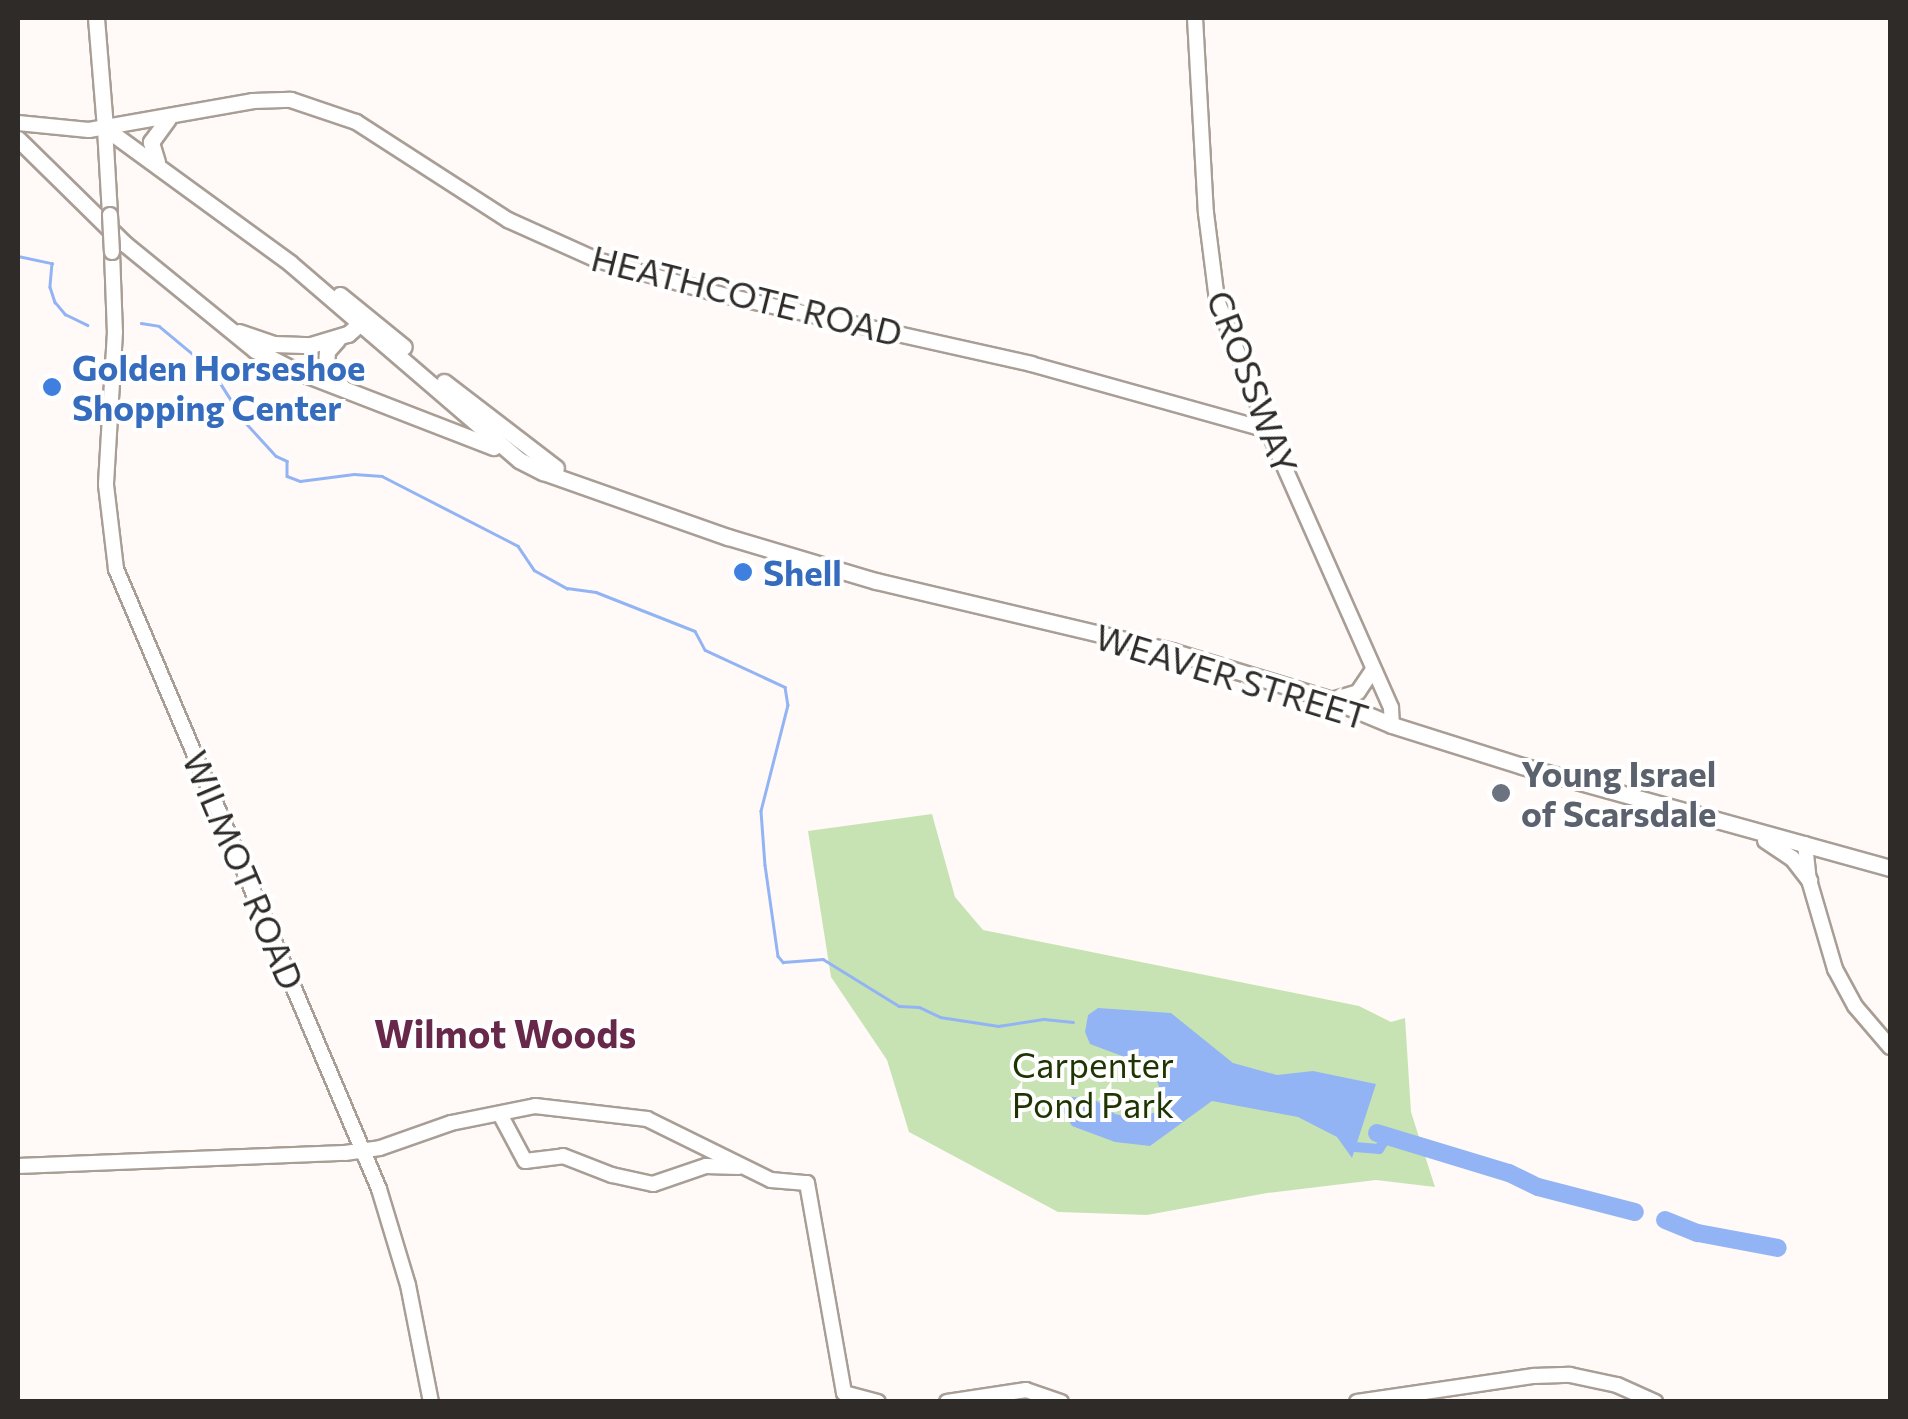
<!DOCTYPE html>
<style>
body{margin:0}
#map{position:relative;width:1908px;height:1419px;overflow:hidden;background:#fffaf7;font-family:Commissioner,sans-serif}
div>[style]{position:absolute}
.green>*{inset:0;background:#c8e3b3}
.water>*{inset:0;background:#93b4f4}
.stream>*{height:2.5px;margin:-1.25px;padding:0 1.25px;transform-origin:1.25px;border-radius:1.25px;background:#93b4f4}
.canal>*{height:10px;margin:-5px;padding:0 5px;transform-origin:5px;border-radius:5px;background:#93b4f4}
.river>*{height:18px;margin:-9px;padding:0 9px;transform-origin:9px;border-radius:9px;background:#93b4f4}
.roads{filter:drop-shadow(2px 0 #a99e96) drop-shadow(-2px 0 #a99e96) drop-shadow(0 2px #a99e96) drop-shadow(0 -2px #a99e96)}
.tertiary>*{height:14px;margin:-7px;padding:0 7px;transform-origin:7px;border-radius:7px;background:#fff}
.secondary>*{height:15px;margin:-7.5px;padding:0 7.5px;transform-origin:7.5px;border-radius:7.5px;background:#fff}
.bridges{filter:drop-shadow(2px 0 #a99e96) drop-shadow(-2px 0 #a99e96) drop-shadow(0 2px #a99e96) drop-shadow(0 -2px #a99e96)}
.tertiary-bridge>*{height:14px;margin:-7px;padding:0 7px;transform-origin:7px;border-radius:7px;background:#fff}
.dots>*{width:28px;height:28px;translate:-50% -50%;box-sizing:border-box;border:5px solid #fff;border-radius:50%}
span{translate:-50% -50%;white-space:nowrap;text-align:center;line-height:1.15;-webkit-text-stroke:8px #fff;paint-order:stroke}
.street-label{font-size:35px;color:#2f2b28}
.shop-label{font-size:35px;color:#366cbe;font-weight:700}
.left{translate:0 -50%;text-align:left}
.worship-label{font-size:35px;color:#5b616d;font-weight:700}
.park-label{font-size:35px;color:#1e3503}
.neighbourhood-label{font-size:38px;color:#67284a;font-weight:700}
.frame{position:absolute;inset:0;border:20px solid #2f2b28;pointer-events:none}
</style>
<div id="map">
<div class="green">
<i style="clip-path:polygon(932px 814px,955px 897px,983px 930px,1359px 1006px,1391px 1022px,1405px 1018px,1411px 1112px,1435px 1187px,1376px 1180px,1267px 1193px,1147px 1215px,1058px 1212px,909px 1132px,887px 1060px,831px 977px,808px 831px)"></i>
</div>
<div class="water">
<i style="clip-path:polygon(1098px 1008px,1171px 1013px,1233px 1063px,1277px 1075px,1313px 1071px,1376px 1084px,1352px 1158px,1337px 1137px,1298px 1117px,1212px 1101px,1150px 1146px,1115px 1142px,1072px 1126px,1062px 1110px,1072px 1097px,1094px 1099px,1115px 1114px,1133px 1118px,1157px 1112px,1162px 1097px,1156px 1077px,1138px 1062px,1090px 1044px,1085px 1032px,1088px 1015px)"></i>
</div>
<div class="stream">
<i style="left:18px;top:256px;width:35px;rotate:12deg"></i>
<i style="left:52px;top:263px;width:24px;rotate:95deg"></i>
<i style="left:50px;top:287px;width:16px;rotate:72deg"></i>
<i style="left:55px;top:302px;width:16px;rotate:50deg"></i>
<i style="left:65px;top:314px;width:25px;rotate:26deg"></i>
<i style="left:141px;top:323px;width:18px;rotate:9deg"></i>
<i style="left:159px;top:326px;width:69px;rotate:39.7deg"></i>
<i style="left:212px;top:370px;width:62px;rotate:57.6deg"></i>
<i style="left:245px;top:422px;width:46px;rotate:47.6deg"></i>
<i style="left:276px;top:456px;width:12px;rotate:24deg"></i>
<i style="left:287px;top:461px;width:15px;rotate:90deg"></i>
<i style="left:287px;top:476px;width:14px;rotate:21deg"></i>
<i style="left:300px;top:481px;width:54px;rotate:-7.4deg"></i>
<i style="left:354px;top:474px;width:28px;rotate:4deg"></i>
<i style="left:382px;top:476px;width:153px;rotate:27.2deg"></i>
<i style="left:518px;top:546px;width:29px;rotate:56deg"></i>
<i style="left:534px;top:570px;width:38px;rotate:29deg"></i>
<i style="left:567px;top:588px;width:29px;rotate:8deg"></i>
<i style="left:596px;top:592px;width:106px;rotate:21.5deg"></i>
<i style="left:695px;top:631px;width:21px;rotate:62deg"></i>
<i style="left:705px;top:650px;width:88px;rotate:24.8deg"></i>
<i style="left:785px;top:687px;width:18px;rotate:81deg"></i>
<i style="left:788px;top:705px;width:109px;rotate:104.3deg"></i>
<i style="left:761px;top:811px;width:54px;rotate:85.8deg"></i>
<i style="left:765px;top:865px;width:92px;rotate:81.9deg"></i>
<i style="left:778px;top:956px;width:8px;rotate:50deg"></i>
<i style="left:783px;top:962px;width:40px;rotate:-4.3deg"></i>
<i style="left:823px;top:959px;width:89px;rotate:31.7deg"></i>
<i style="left:899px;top:1006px;width:20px;rotate:3deg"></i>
<i style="left:919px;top:1007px;width:23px;rotate:25deg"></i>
<i style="left:940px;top:1017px;width:59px;rotate:8.8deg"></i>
<i style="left:998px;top:1026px;width:47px;rotate:-8.7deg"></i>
<i style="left:1044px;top:1019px;width:29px;rotate:6deg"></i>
</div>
<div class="canal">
<i style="left:1355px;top:1147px;width:24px;rotate:5deg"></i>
<i style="left:1379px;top:1149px;width:13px;rotate:-58deg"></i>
</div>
<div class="river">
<i style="left:1377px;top:1133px;width:138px;rotate:16.9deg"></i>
<i style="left:1509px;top:1173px;width:32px;rotate:26deg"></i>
<i style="left:1538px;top:1187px;width:100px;rotate:14.5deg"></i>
<i style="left:1665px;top:1220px;width:35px;rotate:22deg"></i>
<i style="left:1698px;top:1233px;width:81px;rotate:10.6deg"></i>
</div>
<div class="roads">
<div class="tertiary">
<i style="left:1195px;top:18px;width:195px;rotate:86.8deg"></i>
<i style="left:1206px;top:213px;width:88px;rotate:82.8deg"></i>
<i style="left:1217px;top:300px;width:140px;rotate:68.6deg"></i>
<i style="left:1268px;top:430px;width:304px;rotate:66.1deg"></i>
<i style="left:1391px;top:708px;width:17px;rotate:87deg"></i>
<i style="left:18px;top:123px;width:71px;rotate:5.6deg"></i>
<i style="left:89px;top:130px;width:167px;rotate:-10deg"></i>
<i style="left:253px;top:101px;width:38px;rotate:-2deg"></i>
<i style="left:291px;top:100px;width:69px;rotate:18.7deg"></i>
<i style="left:356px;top:122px;width:181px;rotate:32.8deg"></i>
<i style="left:508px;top:220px;width:98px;rotate:24.2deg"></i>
<i style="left:597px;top:260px;width:127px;rotate:15.6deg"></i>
<i style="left:719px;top:294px;width:320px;rotate:12.6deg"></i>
<i style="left:1031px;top:364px;width:246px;rotate:15.6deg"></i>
<i style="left:105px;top:128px;width:87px;rotate:86.7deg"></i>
<i style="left:112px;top:252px;width:80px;rotate:87.9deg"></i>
<i style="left:115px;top:332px;width:153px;rotate:93.4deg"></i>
<i style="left:106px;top:485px;width:85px;rotate:83.2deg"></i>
<i style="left:116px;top:569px;width:673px;rotate:67.01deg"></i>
<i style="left:379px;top:1189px;width:100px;rotate:73.2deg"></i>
<i style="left:408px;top:1285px;width:119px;rotate:78.9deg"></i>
<i style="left:1332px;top:700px;width:27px;rotate:-17deg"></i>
<i style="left:1358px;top:692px;width:25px;rotate:-56deg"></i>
<i style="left:1805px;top:844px;width:36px;rotate:84deg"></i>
<i style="left:1809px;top:880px;width:93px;rotate:73.7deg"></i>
<i style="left:1835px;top:969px;width:42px;rotate:61.6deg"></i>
<i style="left:1855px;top:1006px;width:54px;rotate:49.5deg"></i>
<i style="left:501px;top:1116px;width:51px;rotate:61.9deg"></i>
<i style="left:525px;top:1161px;width:38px;rotate:-7deg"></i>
<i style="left:563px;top:1156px;width:53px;rotate:21.2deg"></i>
<i style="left:612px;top:1175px;width:42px;rotate:12.4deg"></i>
<i style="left:653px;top:1184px;width:56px;rotate:-18.8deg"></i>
<i style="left:706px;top:1166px;width:32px;rotate:2deg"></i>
<i style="left:18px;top:1166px;width:327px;rotate:-2.3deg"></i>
<i style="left:345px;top:1153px;width:35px;rotate:-8deg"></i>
<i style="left:380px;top:1148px;width:75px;rotate:-19.4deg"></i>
<i style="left:451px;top:1123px;width:86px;rotate:-11.4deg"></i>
<i style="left:535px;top:1106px;width:113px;rotate:6.6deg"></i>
<i style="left:647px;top:1119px;width:138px;rotate:26.2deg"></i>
<i style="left:771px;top:1180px;width:36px;rotate:5deg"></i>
<i style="left:807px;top:1183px;width:213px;rotate:80deg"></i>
<i style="left:844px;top:1393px;width:35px;rotate:15deg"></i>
<i style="left:947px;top:1402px;width:80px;rotate:-8.6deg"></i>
<i style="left:1026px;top:1390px;width:37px;rotate:19deg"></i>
<i style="left:1357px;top:1402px;width:179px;rotate:-8.4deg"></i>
<i style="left:1534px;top:1376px;width:36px;rotate:-2deg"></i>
<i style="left:1570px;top:1375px;width:48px;rotate:12deg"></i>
<i style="left:1617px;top:1385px;width:42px;rotate:24.1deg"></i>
</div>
<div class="secondary">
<i style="left:96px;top:18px;width:110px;rotate:85.3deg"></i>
<i style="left:105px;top:128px;width:229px;rotate:36.1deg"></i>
<i style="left:290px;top:263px;width:302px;rotate:40.7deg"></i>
<i style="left:519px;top:460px;width:27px;rotate:27deg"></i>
<i style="left:543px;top:472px;width:196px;rotate:19.4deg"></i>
<i style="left:728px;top:537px;width:154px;rotate:16.6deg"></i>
<i style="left:876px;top:581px;width:303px;rotate:13.3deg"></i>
<i style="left:1171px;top:651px;width:168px;rotate:16.9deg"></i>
<i style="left:1332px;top:700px;width:65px;rotate:22.6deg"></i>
<i style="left:1392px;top:725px;width:136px;rotate:17.5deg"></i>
<i style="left:1522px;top:766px;width:382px;rotate:15.5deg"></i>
<i style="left:18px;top:139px;width:150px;rotate:44.5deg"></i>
<i style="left:125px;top:244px;width:168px;rotate:39.2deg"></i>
<i style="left:255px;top:350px;width:42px;rotate:27.2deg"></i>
<i style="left:292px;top:369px;width:216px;rotate:21.2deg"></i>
<i style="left:157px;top:162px;width:21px;rotate:-107deg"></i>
<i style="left:151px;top:142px;width:29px;rotate:-54deg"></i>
<i style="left:340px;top:295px;width:82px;rotate:39.1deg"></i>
<i style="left:239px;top:332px;width:37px;rotate:19deg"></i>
<i style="left:274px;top:344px;width:37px;rotate:2deg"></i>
<i style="left:311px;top:345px;width:39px;rotate:-17deg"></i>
<i style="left:348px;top:334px;width:24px;rotate:-42deg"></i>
<i style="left:337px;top:340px;width:15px;rotate:132deg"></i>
<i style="left:327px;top:351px;width:15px;rotate:94deg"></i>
<i style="left:326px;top:366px;width:26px;rotate:53deg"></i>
<i style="left:444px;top:382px;width:141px;rotate:37.5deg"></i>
<i style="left:1765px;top:840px;width:32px;rotate:34deg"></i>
<i style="left:1792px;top:858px;width:28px;rotate:52deg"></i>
</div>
</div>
<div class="bridges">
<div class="tertiary-bridge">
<i style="left:110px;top:215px;width:37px;rotate:87deg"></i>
</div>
</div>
<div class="dots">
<i style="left:52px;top:387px;background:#3f7fe0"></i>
<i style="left:743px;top:572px;background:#3f7fe0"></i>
<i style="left:1501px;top:793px;background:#6b7280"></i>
</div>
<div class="street-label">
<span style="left:747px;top:295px;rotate:14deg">HEATHCOTE ROAD</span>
<span style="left:1253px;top:382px;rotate:69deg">CROSSWAY</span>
<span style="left:1232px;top:676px;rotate:17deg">WEAVER STREET</span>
<span style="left:244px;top:870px;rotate:67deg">WILMOT ROAD</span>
</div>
<div class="shop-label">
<span class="left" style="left:72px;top:387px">Golden Horseshoe<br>Shopping Center</span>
<span class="left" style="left:763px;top:572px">Shell</span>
</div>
<div class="worship-label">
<span class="left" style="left:1521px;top:793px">Young Israel<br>of Scarsdale</span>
</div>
<div class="park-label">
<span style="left:1093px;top:1084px">Carpenter<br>Pond Park</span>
</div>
<div class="neighbourhood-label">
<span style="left:505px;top:1033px">Wilmot Woods</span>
</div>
<div class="frame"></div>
</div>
